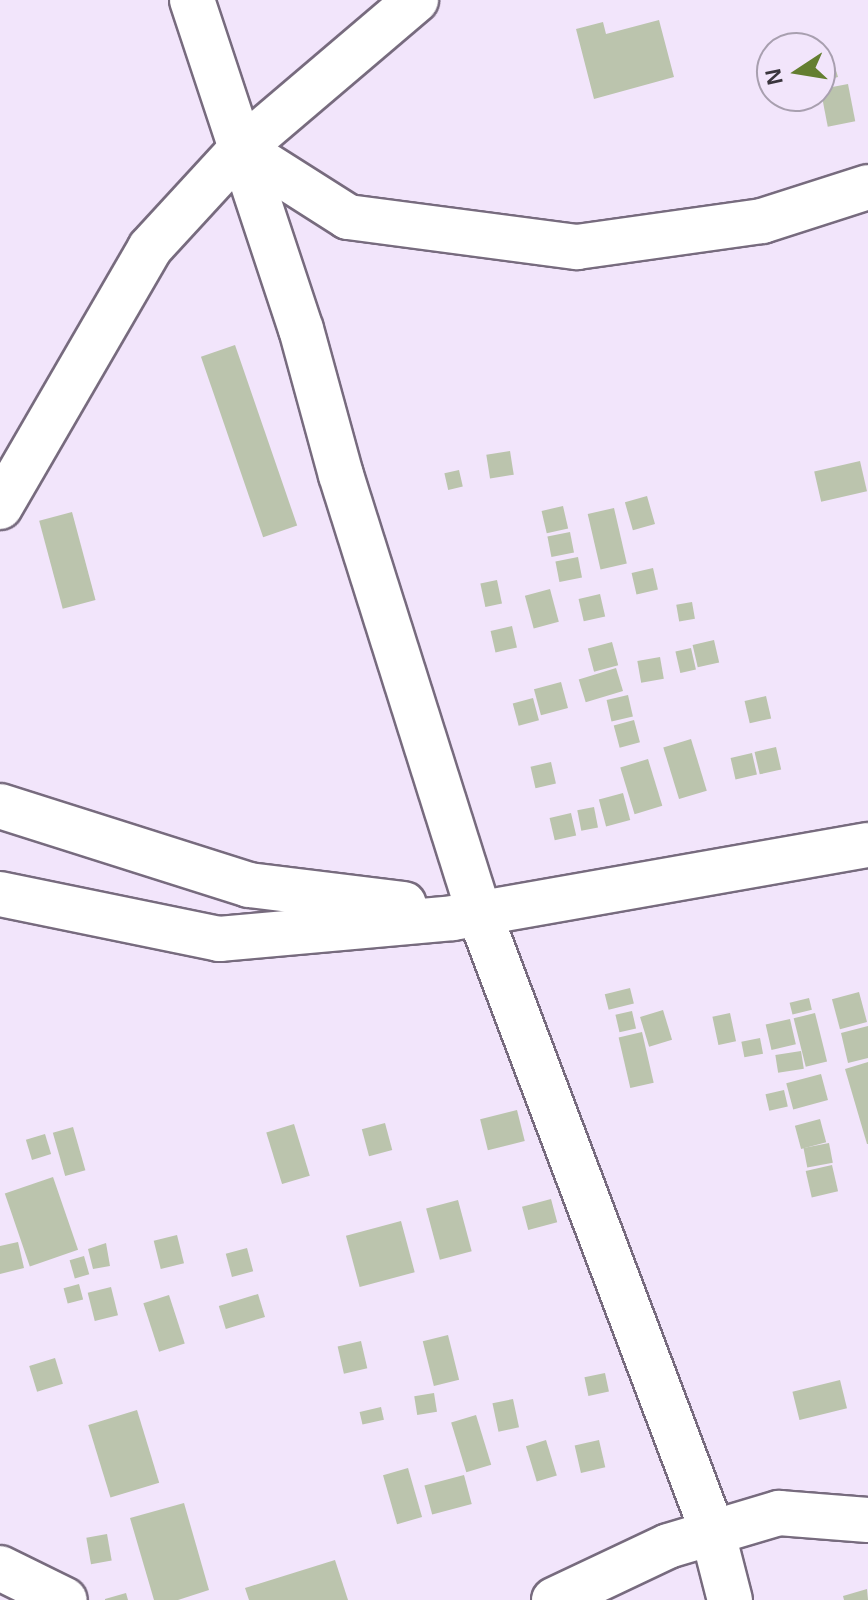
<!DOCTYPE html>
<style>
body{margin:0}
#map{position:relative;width:868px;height:1600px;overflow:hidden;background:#f2e5fb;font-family:Helvetica,sans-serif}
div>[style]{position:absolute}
.building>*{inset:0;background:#bbc4ad;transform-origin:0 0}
.roads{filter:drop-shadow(2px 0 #776b7e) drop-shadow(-2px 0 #776b7e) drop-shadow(0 2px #776b7e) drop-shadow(0 -2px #776b7e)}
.street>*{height:44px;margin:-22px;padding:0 22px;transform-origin:22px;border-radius:22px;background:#fff}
span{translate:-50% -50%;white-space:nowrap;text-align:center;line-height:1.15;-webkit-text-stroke:6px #f2e5fb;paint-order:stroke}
.north{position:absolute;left:756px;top:32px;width:80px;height:80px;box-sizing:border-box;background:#f2e5fb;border:2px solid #a89faf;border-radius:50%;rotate:258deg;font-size:22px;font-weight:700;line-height:32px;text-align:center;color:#3a353d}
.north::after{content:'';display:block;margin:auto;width:28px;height:36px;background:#647e31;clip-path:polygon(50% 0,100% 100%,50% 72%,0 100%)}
</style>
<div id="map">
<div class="building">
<i style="clip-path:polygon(659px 20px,674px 77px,594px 99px,576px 29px,603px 22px,606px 34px)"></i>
<i style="clip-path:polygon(832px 57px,838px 77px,820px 82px,820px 60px)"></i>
<i style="left:848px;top:84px;width:38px;height:28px;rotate:79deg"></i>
<i style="left:235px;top:345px;width:191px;height:36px;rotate:71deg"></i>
<i style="left:510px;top:451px;width:24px;height:24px;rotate:81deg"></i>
<i style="left:860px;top:461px;width:31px;height:47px;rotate:77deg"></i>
<i style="left:459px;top:470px;width:17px;height:15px;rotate:77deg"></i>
<i style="left:647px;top:496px;width:29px;height:23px;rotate:74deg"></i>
<i style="left:563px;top:506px;width:23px;height:22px;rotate:77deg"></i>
<i style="left:614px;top:508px;width:57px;height:27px;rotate:77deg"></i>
<i style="left:72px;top:512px;width:91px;height:34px;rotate:75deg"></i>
<i style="left:570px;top:532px;width:21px;height:23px;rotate:79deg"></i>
<i style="left:578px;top:557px;width:21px;height:23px;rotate:79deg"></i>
<i style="left:653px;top:568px;width:22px;height:22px;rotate:77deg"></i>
<i style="left:497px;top:580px;width:24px;height:17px;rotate:78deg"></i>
<i style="left:550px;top:589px;width:34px;height:26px;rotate:75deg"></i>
<i style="left:600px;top:594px;width:23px;height:22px;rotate:77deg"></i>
<i style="left:692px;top:602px;width:17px;height:16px;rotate:80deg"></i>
<i style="left:512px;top:626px;width:22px;height:22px;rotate:77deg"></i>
<i style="left:714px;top:640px;width:23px;height:22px;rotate:77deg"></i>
<i style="left:612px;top:642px;width:24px;height:25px;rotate:75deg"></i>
<i style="left:691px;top:648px;width:22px;height:16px;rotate:77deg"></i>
<i style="left:660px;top:657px;width:22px;height:23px;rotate:80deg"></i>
<i style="left:616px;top:668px;width:24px;height:39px;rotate:73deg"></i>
<i style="left:561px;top:682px;width:27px;height:28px;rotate:75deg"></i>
<i style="left:628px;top:695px;width:22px;height:22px;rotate:77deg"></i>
<i style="left:766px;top:696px;width:23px;height:22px;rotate:77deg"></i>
<i style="left:533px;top:698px;width:23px;height:21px;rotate:75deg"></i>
<i style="left:634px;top:720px;width:23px;height:21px;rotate:75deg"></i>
<i style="left:691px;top:739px;width:54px;height:29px;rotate:73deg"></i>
<i style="left:776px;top:747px;width:23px;height:22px;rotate:77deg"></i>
<i style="left:752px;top:753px;width:22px;height:22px;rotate:77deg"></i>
<i style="left:648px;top:759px;width:49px;height:29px;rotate:73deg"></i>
<i style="left:551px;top:762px;width:22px;height:21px;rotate:77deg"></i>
<i style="left:623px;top:793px;width:28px;height:25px;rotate:75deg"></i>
<i style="left:594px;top:807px;width:21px;height:17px;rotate:79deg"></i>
<i style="left:571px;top:813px;width:23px;height:22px;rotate:77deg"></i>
<i style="left:630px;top:988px;width:16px;height:26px;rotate:76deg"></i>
<i style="left:859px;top:992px;width:31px;height:28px;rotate:75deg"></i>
<i style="left:809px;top:998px;width:12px;height:20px;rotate:76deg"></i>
<i style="left:663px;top:1010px;width:31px;height:24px;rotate:73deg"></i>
<i style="left:632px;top:1011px;width:18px;height:17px;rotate:77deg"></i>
<i style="left:730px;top:1013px;width:29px;height:18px;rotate:78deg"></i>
<i style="left:815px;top:1013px;width:50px;height:22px;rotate:76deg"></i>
<i style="left:790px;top:1019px;width:26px;height:25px;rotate:77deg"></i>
<i style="clip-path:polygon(868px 1026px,868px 1058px,848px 1063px,841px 1033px)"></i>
<i style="left:642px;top:1032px;width:52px;height:24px;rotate:77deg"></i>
<i style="left:760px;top:1038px;width:16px;height:19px;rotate:79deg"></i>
<i style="left:801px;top:1051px;width:18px;height:26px;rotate:81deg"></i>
<i style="clip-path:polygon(868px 1062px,868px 1144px,867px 1144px,845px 1069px)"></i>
<i style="left:821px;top:1074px;width:27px;height:36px;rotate:75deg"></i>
<i style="left:784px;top:1090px;width:17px;height:19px;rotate:77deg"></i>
<i style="left:517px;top:1110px;width:32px;height:38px;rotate:76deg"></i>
<i style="left:820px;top:1119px;width:24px;height:26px;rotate:75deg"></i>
<i style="left:385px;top:1123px;width:28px;height:24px;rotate:75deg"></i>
<i style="left:294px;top:1124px;width:54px;height:29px;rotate:73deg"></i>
<i style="left:73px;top:1127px;width:45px;height:21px;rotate:74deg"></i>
<i style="left:45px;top:1134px;width:21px;height:20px;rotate:73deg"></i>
<i style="left:829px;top:1143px;width:20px;height:26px;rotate:79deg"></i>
<i style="left:832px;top:1165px;width:27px;height:27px;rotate:77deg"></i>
<i style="left:53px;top:1177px;width:77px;height:51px;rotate:71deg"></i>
<i style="left:551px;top:1199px;width:24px;height:30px;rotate:75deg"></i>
<i style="left:458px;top:1200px;width:53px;height:33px;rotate:75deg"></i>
<i style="left:401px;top:1221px;width:53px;height:57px;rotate:75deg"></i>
<i style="left:177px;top:1235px;width:29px;height:24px;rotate:76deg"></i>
<i style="clip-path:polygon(18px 1242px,24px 1268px,0 1274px,0 1246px)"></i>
<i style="clip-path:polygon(106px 1243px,110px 1266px,93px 1269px,88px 1249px)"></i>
<i style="left:247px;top:1248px;width:24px;height:22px;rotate:75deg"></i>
<i style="left:84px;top:1256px;width:19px;height:15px;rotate:74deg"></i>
<i style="left:79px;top:1284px;width:16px;height:16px;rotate:75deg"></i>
<i style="left:111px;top:1287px;width:29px;height:24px;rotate:76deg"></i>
<i style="left:258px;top:1294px;width:24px;height:41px;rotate:73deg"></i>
<i style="left:169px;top:1295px;width:51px;height:27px;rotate:72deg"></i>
<i style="left:448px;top:1335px;width:46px;height:26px;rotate:76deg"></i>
<i style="left:361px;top:1341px;width:28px;height:24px;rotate:77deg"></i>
<i style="left:55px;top:1358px;width:27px;height:27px;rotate:73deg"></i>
<i style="left:605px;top:1373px;width:19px;height:21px;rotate:78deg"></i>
<i style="left:840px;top:1380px;width:29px;height:49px;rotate:76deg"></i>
<i style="left:434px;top:1393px;width:19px;height:20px;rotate:81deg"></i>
<i style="left:513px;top:1399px;width:29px;height:21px;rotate:78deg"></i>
<i style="left:381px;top:1407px;width:13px;height:22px;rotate:77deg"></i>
<i style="left:137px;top:1410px;width:76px;height:51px;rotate:73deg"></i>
<i style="left:476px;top:1415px;width:52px;height:26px;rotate:73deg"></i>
<i style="left:546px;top:1440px;width:37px;height:21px;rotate:73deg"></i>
<i style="left:599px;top:1440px;width:28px;height:25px;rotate:77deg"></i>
<i style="left:408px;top:1468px;width:51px;height:26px;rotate:74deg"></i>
<i style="left:464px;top:1475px;width:30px;height:41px;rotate:75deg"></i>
<i style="clip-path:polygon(184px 1503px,209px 1590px,178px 1600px,154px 1600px,130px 1518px)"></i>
<i style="left:107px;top:1534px;width:27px;height:21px;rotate:80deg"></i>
<i style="clip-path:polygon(335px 1560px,348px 1600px,249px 1600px,245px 1588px)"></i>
<i style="clip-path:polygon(867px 1589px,868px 1600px,844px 1600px,843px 1596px)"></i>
<i style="clip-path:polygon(126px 1593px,128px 1600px,105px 1600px,105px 1599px)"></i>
</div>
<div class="roads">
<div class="street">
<i style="left:192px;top:0;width:347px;rotate:71.7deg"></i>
<i style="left:301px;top:329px;width:151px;rotate:74.7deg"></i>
<i style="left:341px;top:475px;width:459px;rotate:72.5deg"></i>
<i style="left:479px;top:913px;width:660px;rotate:69.31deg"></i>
<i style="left:712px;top:1530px;width:72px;rotate:75.6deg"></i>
<i style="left:241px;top:149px;width:127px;rotate:32.4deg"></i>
<i style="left:348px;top:217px;width:231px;rotate:7.5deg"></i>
<i style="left:577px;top:247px;width:187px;rotate:-8deg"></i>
<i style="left:762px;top:221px;width:111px;rotate:-17.8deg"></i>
<i style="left:0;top:507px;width:299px;rotate:-59.9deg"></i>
<i style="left:150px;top:248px;width:134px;rotate:-47.4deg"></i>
<i style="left:241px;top:149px;width:230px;rotate:-40.4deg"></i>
<i style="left:0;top:806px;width:261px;rotate:17.6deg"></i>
<i style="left:249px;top:885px;width:156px;rotate:7deg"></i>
<i style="left:0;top:894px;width:224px;rotate:11.6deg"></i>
<i style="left:219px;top:939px;width:235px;rotate:-5.1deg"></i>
<i style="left:453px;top:918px;width:421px;rotate:-10deg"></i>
<i style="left:0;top:1568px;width:72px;rotate:26.2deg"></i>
<i style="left:554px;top:1600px;width:126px;rotate:-25.3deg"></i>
<i style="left:668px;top:1546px;width:116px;rotate:-16.6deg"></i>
<i style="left:779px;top:1513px;width:89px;rotate:4.5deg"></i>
</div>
</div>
<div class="north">N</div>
</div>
